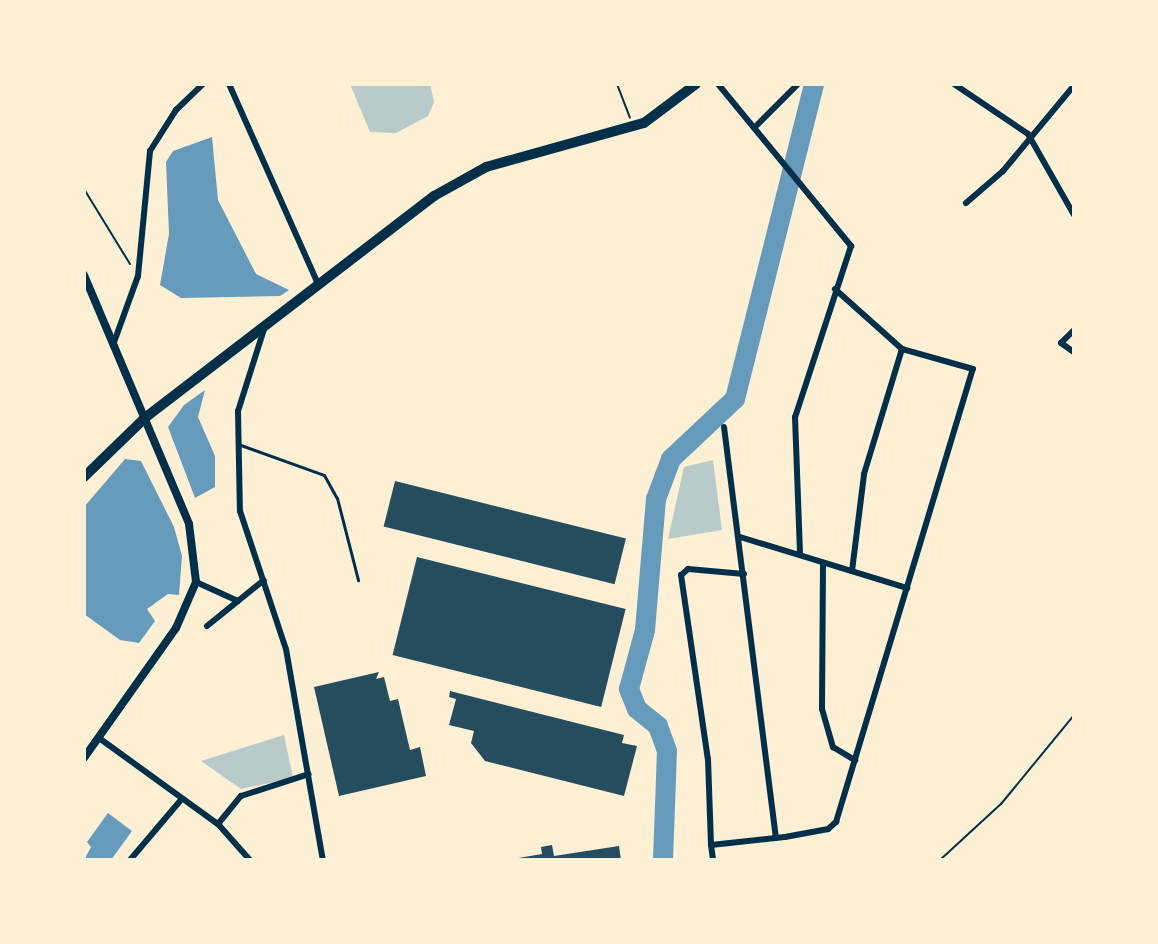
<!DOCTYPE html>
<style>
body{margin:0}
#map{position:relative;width:1158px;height:944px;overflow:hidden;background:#fdf0d5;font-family:"Space Grotesk",sans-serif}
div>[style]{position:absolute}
.green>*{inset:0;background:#b9caca}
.water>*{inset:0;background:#669bbc}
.river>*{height:20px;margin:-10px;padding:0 10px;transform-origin:10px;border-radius:10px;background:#669bbc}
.building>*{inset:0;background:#264d5e;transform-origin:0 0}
.path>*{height:2px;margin:-1px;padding:0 1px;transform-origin:1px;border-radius:1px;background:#003049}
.service>*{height:3px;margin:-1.5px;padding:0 1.5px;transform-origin:1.5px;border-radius:1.5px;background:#003049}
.minor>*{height:6px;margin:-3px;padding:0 3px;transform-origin:3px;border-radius:3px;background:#003049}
.tertiary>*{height:8px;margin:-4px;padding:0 4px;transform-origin:4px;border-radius:4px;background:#003049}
.primary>*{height:10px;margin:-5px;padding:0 5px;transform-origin:5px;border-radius:5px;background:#003049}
span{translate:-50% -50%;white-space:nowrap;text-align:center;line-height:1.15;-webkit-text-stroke:5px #fdf0d5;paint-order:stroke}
.frame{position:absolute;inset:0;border:86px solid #fdf0d5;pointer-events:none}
</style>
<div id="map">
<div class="green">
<i style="clip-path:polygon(350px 84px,430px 84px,434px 102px,428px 116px,396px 133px,370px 132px)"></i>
<i style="clip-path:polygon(713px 460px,722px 530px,668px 539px,684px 467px)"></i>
<i style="clip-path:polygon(284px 735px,293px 778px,241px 789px,201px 761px)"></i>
</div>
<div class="water">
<i style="clip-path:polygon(212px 137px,218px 200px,256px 274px,289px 290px,280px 296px,181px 298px,160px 285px,169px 234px,166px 162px,173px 151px)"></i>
<i style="clip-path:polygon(205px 390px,198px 417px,215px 456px,215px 487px,195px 498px,168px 427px,184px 405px)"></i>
<i style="clip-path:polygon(125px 459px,141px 461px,174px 527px,182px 556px,179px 595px,168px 594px,147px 609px,155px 621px,139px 643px,120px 640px,84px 614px,84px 507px)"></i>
<i style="clip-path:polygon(108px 813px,132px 831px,111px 860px,84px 860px,91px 847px,87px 842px)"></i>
</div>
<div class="river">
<i style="left:663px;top:860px;width:109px;rotate:-87.9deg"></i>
<i style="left:667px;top:751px;width:27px;rotate:-110deg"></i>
<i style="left:658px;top:726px;width:27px;rotate:-141deg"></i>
<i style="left:637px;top:709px;width:22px;rotate:-112deg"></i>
<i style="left:629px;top:689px;width:61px;rotate:-74.8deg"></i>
<i style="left:645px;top:630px;width:131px;rotate:-85.2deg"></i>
<i style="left:656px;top:499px;width:43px;rotate:-69.4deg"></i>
<i style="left:671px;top:459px;width:88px;rotate:-43.2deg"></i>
<i style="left:735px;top:399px;width:325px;rotate:-75.9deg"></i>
</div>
<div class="building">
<i style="left:395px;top:481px;width:238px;height:47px;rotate:14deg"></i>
<i style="left:417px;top:557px;width:215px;height:101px;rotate:14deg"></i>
<i style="clip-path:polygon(379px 672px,376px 679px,384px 677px,390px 701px,398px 699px,410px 750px,420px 747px,426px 776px,339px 796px,314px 687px)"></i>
<i style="clip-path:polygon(450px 691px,624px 735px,622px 743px,637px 746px,624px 796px,485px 761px,471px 743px,474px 731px,449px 725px,456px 699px,449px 697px)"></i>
<i style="clip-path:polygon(552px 845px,554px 856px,619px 846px,621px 860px,507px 860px,542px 854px,541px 847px)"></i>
</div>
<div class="path">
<i style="left:617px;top:84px;width:36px;rotate:69deg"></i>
<i style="left:84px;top:189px;width:88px;rotate:58.5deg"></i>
<i style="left:940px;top:860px;width:83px;rotate:-42.6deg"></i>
<i style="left:1001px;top:804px;width:115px;rotate:-50.6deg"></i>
</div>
<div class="service">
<i style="left:238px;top:444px;width:91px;rotate:19.8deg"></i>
<i style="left:324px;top:475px;width:26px;rotate:61deg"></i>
<i style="left:337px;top:498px;width:85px;rotate:75.6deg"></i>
</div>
<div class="minor">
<i style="left:229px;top:84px;width:219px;rotate:66deg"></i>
<i style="left:718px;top:84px;width:210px;rotate:50.6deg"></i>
<i style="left:851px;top:246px;width:180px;rotate:108.1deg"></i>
<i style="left:795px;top:417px;width:138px;rotate:87.9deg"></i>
<i style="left:954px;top:84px;width:89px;rotate:34deg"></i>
<i style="left:1028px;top:134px;width:93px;rotate:60.4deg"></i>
<i style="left:754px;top:128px;width:62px;rotate:-45deg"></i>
<i style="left:966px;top:203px;width:49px;rotate:-40.9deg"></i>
<i style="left:1003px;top:171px;width:107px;rotate:-50.3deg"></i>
<i style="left:265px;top:326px;width:89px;rotate:107.6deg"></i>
<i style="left:238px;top:411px;width:100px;rotate:88.9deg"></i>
<i style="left:240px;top:511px;width:145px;rotate:71.6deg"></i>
<i style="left:286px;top:649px;width:214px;rotate:80.1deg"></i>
<i style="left:1074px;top:330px;width:18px;rotate:135deg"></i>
<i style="left:1061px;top:343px;width:16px;rotate:35deg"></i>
<i style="left:113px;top:345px;width:73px;rotate:-70.1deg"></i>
<i style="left:138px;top:276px;width:126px;rotate:-84.5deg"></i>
<i style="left:150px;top:151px;width:49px;rotate:-57.6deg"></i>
<i style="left:176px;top:110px;width:37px;rotate:-44deg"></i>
<i style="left:724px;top:427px;width:414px;rotate:82.8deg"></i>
<i style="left:740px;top:537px;width:175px;rotate:17deg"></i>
<i style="left:823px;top:563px;width:146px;rotate:90.4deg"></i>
<i style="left:822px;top:709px;width:40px;rotate:74deg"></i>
<i style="left:833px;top:747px;width:26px;rotate:31deg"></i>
<i style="left:852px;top:571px;width:98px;rotate:-82.9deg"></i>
<i style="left:864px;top:474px;width:131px;rotate:-73.1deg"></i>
<i style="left:744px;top:574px;width:56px;rotate:-174.9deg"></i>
<i style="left:688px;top:569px;width:9px;rotate:139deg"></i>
<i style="left:681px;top:575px;width:186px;rotate:81.7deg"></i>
<i style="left:708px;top:759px;width:86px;rotate:88deg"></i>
<i style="left:711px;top:845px;width:74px;rotate:-6.2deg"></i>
<i style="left:785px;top:837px;width:44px;rotate:-10.5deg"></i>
<i style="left:828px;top:829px;width:11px;rotate:-41deg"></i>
<i style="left:836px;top:822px;width:473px;rotate:-73.2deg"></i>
<i style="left:973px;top:369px;width:74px;rotate:-164.3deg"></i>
<i style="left:902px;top:349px;width:90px;rotate:-138.2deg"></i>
<i style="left:196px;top:582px;width:46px;rotate:24.3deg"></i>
<i style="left:238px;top:601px;width:33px;rotate:-39deg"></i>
<i style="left:207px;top:626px;width:40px;rotate:-39deg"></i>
<i style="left:99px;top:738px;width:147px;rotate:35.9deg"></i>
<i style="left:218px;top:824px;width:48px;rotate:48.4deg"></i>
<i style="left:218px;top:824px;width:36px;rotate:-51deg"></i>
<i style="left:241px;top:796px;width:71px;rotate:-17.9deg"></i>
<i style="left:711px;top:845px;width:15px;rotate:82deg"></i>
<i style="left:130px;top:860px;width:77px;rotate:-49.7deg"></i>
</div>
<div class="tertiary">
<i style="left:84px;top:275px;width:270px;rotate:67.1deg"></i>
<i style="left:189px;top:524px;width:58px;rotate:83.1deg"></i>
<i style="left:196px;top:582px;width:50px;rotate:113.5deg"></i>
<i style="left:176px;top:628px;width:159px;rotate:125.3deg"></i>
</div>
<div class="primary">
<i style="left:84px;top:477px;width:86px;rotate:-44.1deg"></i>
<i style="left:146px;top:417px;width:363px;rotate:-37.5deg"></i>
<i style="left:434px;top:196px;width:60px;rotate:-29.1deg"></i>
<i style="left:486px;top:167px;width:164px;rotate:-15.6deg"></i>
<i style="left:644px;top:123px;width:65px;rotate:-36.9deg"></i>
</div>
<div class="frame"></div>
</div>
